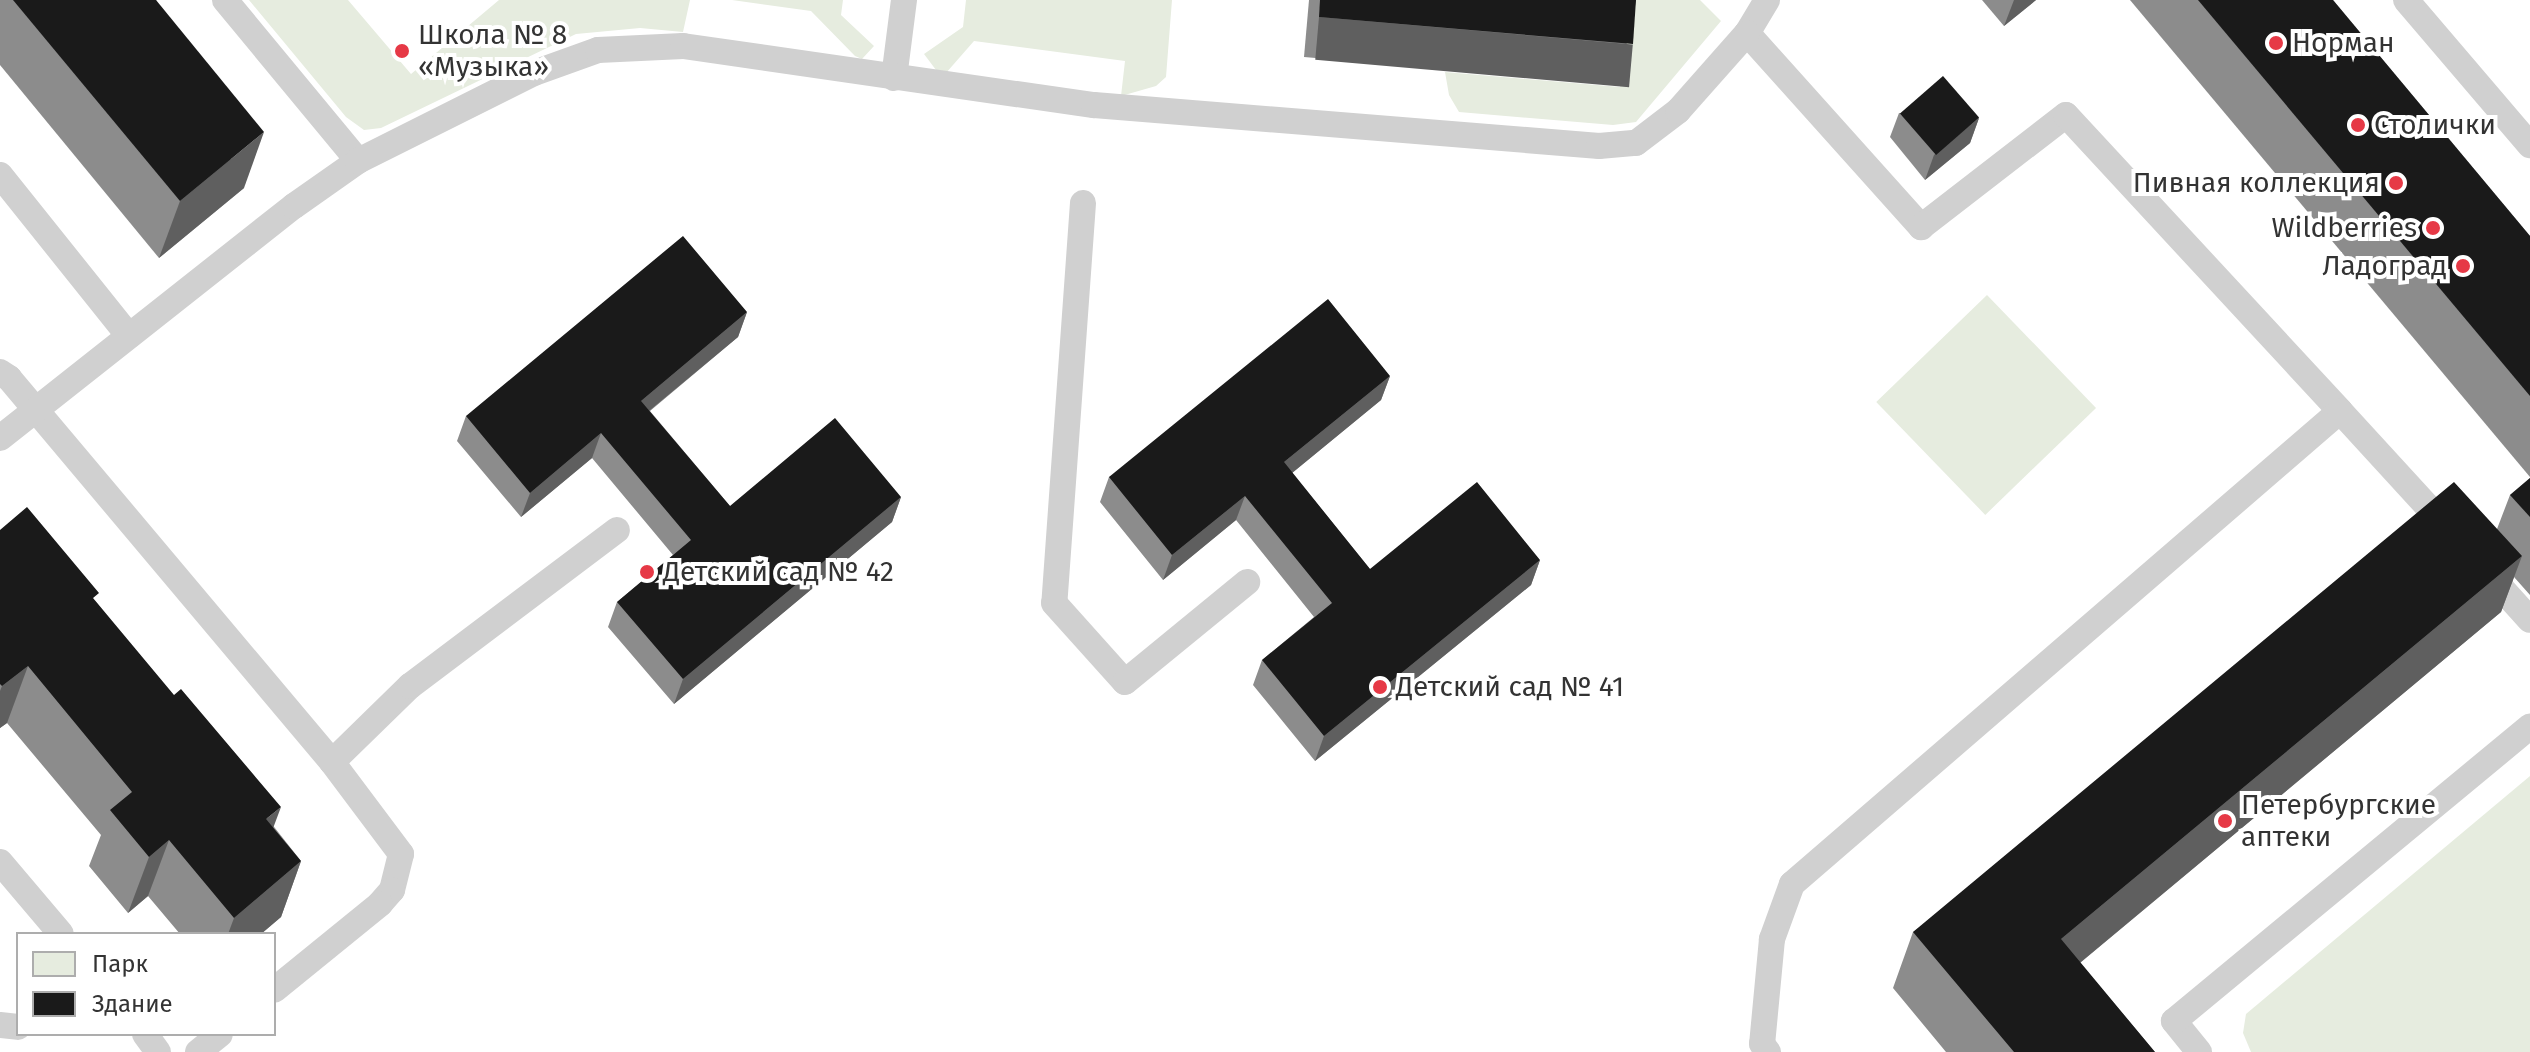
<!DOCTYPE html>
<meta charset="utf-8">
<style>
body{margin:0}
#map{position:relative;width:2530px;height:1052px;overflow:hidden;background:#fff;font-family:"Fira Sans",sans-serif}
div>[style]{position:absolute}
.green>*{inset:0;background:#e6ecdf;transform-origin:0 0}
.lane>*{height:26px;margin:-13px;padding:0 13px;transform-origin:13px;border-radius:13px;background:#d0d0d0}
.wall>*{inset:0;background:#8c8c8c}
.shaded-wall>*{inset:0;background:#5f5f5f;transform-origin:0 0}
.building>*{inset:0;background:#1a1a1a;transform-origin:0 0}
.dots>*{width:22px;height:22px;translate:-50% -50%;box-sizing:border-box;border:4px solid #fff;border-radius:50%}
span{translate:-50% -50%;white-space:nowrap;text-align:center;line-height:1.15;-webkit-text-stroke:8px #fff;paint-order:stroke}
.poi-label{font-size:28px;color:#333}
.left{translate:0 -50%;text-align:left}
.right{translate:-100% -50%;text-align:right}
.legend{position:absolute;left:16px;top:932px;width:260px;height:104px;box-sizing:border-box;background:#fff;border:2px solid #adadad;margin:0;padding:10px 14px;list-style:none;font-size:24px;color:#333}
.legend li{display:flex;align-items:center;gap:16px;height:40px}
.legend b{width:40px;border:2px solid #adadad}
</style>
<div id="map">
<div class="green">
<i style="clip-path:polygon(249px 0,348px 0,411px 74px,499px 0,690px 0,683px 32px,640px 28px,576px 34px,381px 128px,364px 130px,346px 117px)"></i>
<i style="clip-path:polygon(732px 0,843px 0,841px 15px,874px 46px,862px 59px,855px 56px,811px 11px)"></i>
<i style="clip-path:polygon(966px 0,1172px 0,1166px 77px,1156px 86px,1121px 96px,1125px 61px,974px 41px,946px 73px,936px 70px,924px 54px,963px 27px)"></i>
<i style="clip-path:polygon(1629px 0,1700px 0,1721px 21px,1636px 122px,1613px 125px,1459px 112px,1449px 95px,1445px 72px,1620px 87px)"></i>
<i style="left:1987px;top:295px;width:157px;height:154px;rotate:46deg"></i>
<i style="clip-path:polygon(2530px 776px,2530px 1052px,2251px 1052px,2243px 1033px,2246px 1014px)"></i>
</div>
<div class="lane">
<i style="left:225px;top:0;width:209px;rotate:50.4deg"></i>
<i style="left:1767px;top:0;width:39px;rotate:121deg"></i>
<i style="left:1747px;top:33px;width:261px;rotate:48.1deg"></i>
<i style="left:1921px;top:227px;width:183px;rotate:-37.7deg"></i>
<i style="left:2066px;top:115px;width:403px;rotate:47.2deg"></i>
<i style="left:2340px;top:411px;width:724px;rotate:139.2deg"></i>
<i style="left:1792px;top:884px;width:59px;rotate:110deg"></i>
<i style="left:1772px;top:939px;width:105px;rotate:95.4deg"></i>
<i style="left:1762px;top:1044px;width:10px;rotate:53deg"></i>
<i style="left:2406px;top:0;width:191px;rotate:49.5deg"></i>
<i style="left:894px;top:78px;width:79px;rotate:-82.7deg"></i>
<i style="left:0;top:175px;width:206px;rotate:51.3deg"></i>
<i style="left:1083px;top:203px;width:401px;rotate:94.1deg"></i>
<i style="left:1054px;top:603px;width:106px;rotate:48.1deg"></i>
<i style="left:1125px;top:682px;width:158px;rotate:-39.3deg"></i>
<i style="left:0;top:372px;width:11px;rotate:34deg"></i>
<i style="left:9px;top:378px;width:502px;rotate:49.93deg"></i>
<i style="left:332px;top:762px;width:115px;rotate:53.1deg"></i>
<i style="left:401px;top:854px;width:37px;rotate:104deg"></i>
<i style="left:392px;top:890px;width:18px;rotate:131deg"></i>
<i style="left:380px;top:904px;width:136px;rotate:140.9deg"></i>
<i style="left:2340px;top:411px;width:164px;rotate:47.5deg"></i>
<i style="left:0;top:438px;width:375px;rotate:-38.3deg"></i>
<i style="left:294px;top:206px;width:78px;rotate:-35.1deg"></i>
<i style="left:358px;top:161px;width:197px;rotate:-26.6deg"></i>
<i style="left:534px;top:73px;width:68px;rotate:-19.8deg"></i>
<i style="left:598px;top:50px;width:85px;rotate:-2.7deg"></i>
<i style="left:683px;top:46px;width:415px;rotate:8.2deg"></i>
<i style="left:1094px;top:105px;width:507px;rotate:4.64deg"></i>
<i style="left:1599px;top:146px;width:37px;rotate:-5deg"></i>
<i style="left:1636px;top:143px;width:53px;rotate:-37.3deg"></i>
<i style="left:1678px;top:111px;width:104px;rotate:-48.5deg"></i>
<i style="left:2485px;top:570px;width:67px;rotate:48deg"></i>
<i style="left:332px;top:762px;width:109px;rotate:-44.3deg"></i>
<i style="left:410px;top:686px;width:259px;rotate:-37deg"></i>
<i style="left:0;top:862px;width:94px;rotate:49.7deg"></i>
<i style="left:0;top:1025px;width:18px;rotate:6deg"></i>
<i style="left:145px;top:1034px;width:22px;rotate:54deg"></i>
<i style="left:198px;top:1052px;width:28px;rotate:-39deg"></i>
<i style="left:2199px;top:1052px;width:40px;rotate:-129deg"></i>
<i style="left:2174px;top:1021px;width:462px;rotate:-39.6deg"></i>
</div>
<div class="wall">
<i style="clip-path:polygon(0 0,156px 0,244px 188px,159px 258px,0 65px)"></i>
<i style="clip-path:polygon(1309px 0,1636px 0,1618px 84px,1304px 57px)"></i>
<i style="clip-path:polygon(1982px 0,2036px 0,2004px 26px)"></i>
<i style="clip-path:polygon(2130px 0,2333px 0,2530px 236px,2530px 477px)"></i>
<i style="clip-path:polygon(1899px 113px,1979px 118px,1970px 143px,1925px 180px,1890px 137px)"></i>
<i style="clip-path:polygon(747px 312px,738px 337px,650px 411px,730px 506px,901px 497px,892px 522px,674px 704px,608px 627px,617px 602px,673px 555px,592px 458px,521px 517px,457px 441px,466px 416px)"></i>
<i style="clip-path:polygon(1390px 376px,1381px 400px,1292px 473px,1370px 569px,1540px 560px,1531px 585px,1315px 761px,1253px 685px,1262px 660px,1314px 617px,1236px 520px,1163px 580px,1100px 502px,1109px 477px)"></i>
<i style="clip-path:polygon(2530px 478px,2530px 595px,2514px 577px,2501px 612px,2080px 963px,2155px 1052px,1946px 1052px,1893px 988px,1913px 932px,2497px 529px,2510px 495px)"></i>
<i style="clip-path:polygon(0 530px,96px 602px,301px 861px,281px 917px,261px 934px,180px 934px,148px 896px,128px 913px,89px 866px,101px 835px,7px 723px,0 728px)"></i>
</div>
<div class="shaded-wall">
<i style="clip-path:polygon(2014px 0,2036px 0,2004px 26px)"></i>
<i style="left:1319px;top:17px;width:315px;height:43px;rotate:5deg"></i>
<i style="clip-path:polygon(1979px 118px,1970px 143px,1925px 180px,1934px 155px)"></i>
<i style="clip-path:polygon(264px 132px,244px 188px,159px 258px,180px 201px)"></i>
<i style="clip-path:polygon(747px 312px,738px 337px,632px 425px,641px 401px)"></i>
<i style="clip-path:polygon(1390px 376px,1381px 400px,1275px 487px,1284px 462px)"></i>
<i style="clip-path:polygon(601px 433px,592px 458px,521px 517px,530px 493px)"></i>
<i style="clip-path:polygon(1245px 496px,1236px 520px,1163px 580px,1172px 555px)"></i>
<i style="clip-path:polygon(901px 497px,892px 522px,674px 704px,683px 679px)"></i>
<i style="clip-path:polygon(2522px 556px,2501px 612px,2040px 996px,2061px 939px)"></i>
<i style="clip-path:polygon(1540px 560px,1531px 585px,1315px 761px,1324px 736px)"></i>
<i style="clip-path:polygon(28px 666px,7px 723px,0 728px,0 691px,2px 686px)"></i>
<i style="clip-path:polygon(281px 807px,260px 863px,266px 819px)"></i>
<i style="clip-path:polygon(169px 840px,148px 896px,128px 913px,149px 857px)"></i>
<i style="clip-path:polygon(301px 861px,281px 917px,261px 934px,228px 934px,234px 918px)"></i>
</div>
<div class="building">
<i style="clip-path:polygon(13px 0,156px 0,264px 132px,180px 201px)"></i>
<i style="clip-path:polygon(1320px 0,1636px 0,1633px 44px,1319px 17px)"></i>
<i style="clip-path:polygon(2198px 0,2333px 0,2530px 236px,2530px 396px)"></i>
<i style="left:1943px;top:76px;width:55px;height:57px;rotate:49deg"></i>
<i style="clip-path:polygon(683px 236px,747px 312px,641px 401px,730px 506px,835px 418px,901px 497px,683px 679px,617px 602px,691px 540px,601px 433px,530px 493px,466px 416px)"></i>
<i style="clip-path:polygon(1328px 299px,1390px 376px,1284px 462px,1370px 569px,1477px 482px,1540px 560px,1324px 736px,1262px 660px,1332px 603px,1245px 496px,1172px 555px,1109px 477px)"></i>
<i style="clip-path:polygon(2530px 478px,2530px 517px,2510px 495px)"></i>
<i style="clip-path:polygon(2454px 482px,2522px 556px,2061px 939px,2155px 1052px,2014px 1052px,1913px 932px)"></i>
<i style="clip-path:polygon(27px 507px,99px 593px,93px 598px,174px 695px,181px 689px,281px 807px,266px 819px,301px 861px,234px 918px,169px 840px,149px 857px,110px 810px,132px 792px,28px 666px,2px 686px,0 684px,0 530px)"></i>
</div>
<div class="dots">
<i style="left:2276px;top:43px;background:#e63946"></i>
<i style="left:402px;top:51px;background:#e63946"></i>
<i style="left:2358px;top:125px;background:#e63946"></i>
<i style="left:2396px;top:183px;background:#e63946"></i>
<i style="left:2433px;top:228px;background:#e63946"></i>
<i style="left:2463px;top:266px;background:#e63946"></i>
<i style="left:647px;top:572px;background:#e63946"></i>
<i style="left:1380px;top:687px;background:#e63946"></i>
<i style="left:2225px;top:821px;background:#e63946"></i>
</div>
<div class="poi-label">
<span class="left" style="left:418px;top:51px">Школа № 8<br>«Музыка»</span>
<span class="left" style="left:2292px;top:43px">Норман</span>
<span class="left" style="left:2374px;top:125px">Столички</span>
<span class="right" style="left:2380px;top:183px">Пивная коллекция</span>
<span class="right" style="left:2417px;top:228px">Wildberries</span>
<span class="right" style="left:2447px;top:266px">Ладоград</span>
<span class="left" style="left:663px;top:572px">Детский сад № 42</span>
<span class="left" style="left:1396px;top:687px">Детский сад № 41</span>
<span class="left" style="left:2241px;top:821px">Петербургские<br>аптеки</span>
</div>
<ul class="legend">
<li><b style="height:22px;background:#e6ecdf"></b>Парк</li>
<li><b style="height:22px;background:#1a1a1a"></b>Здание</li>
</ul>
</div>
